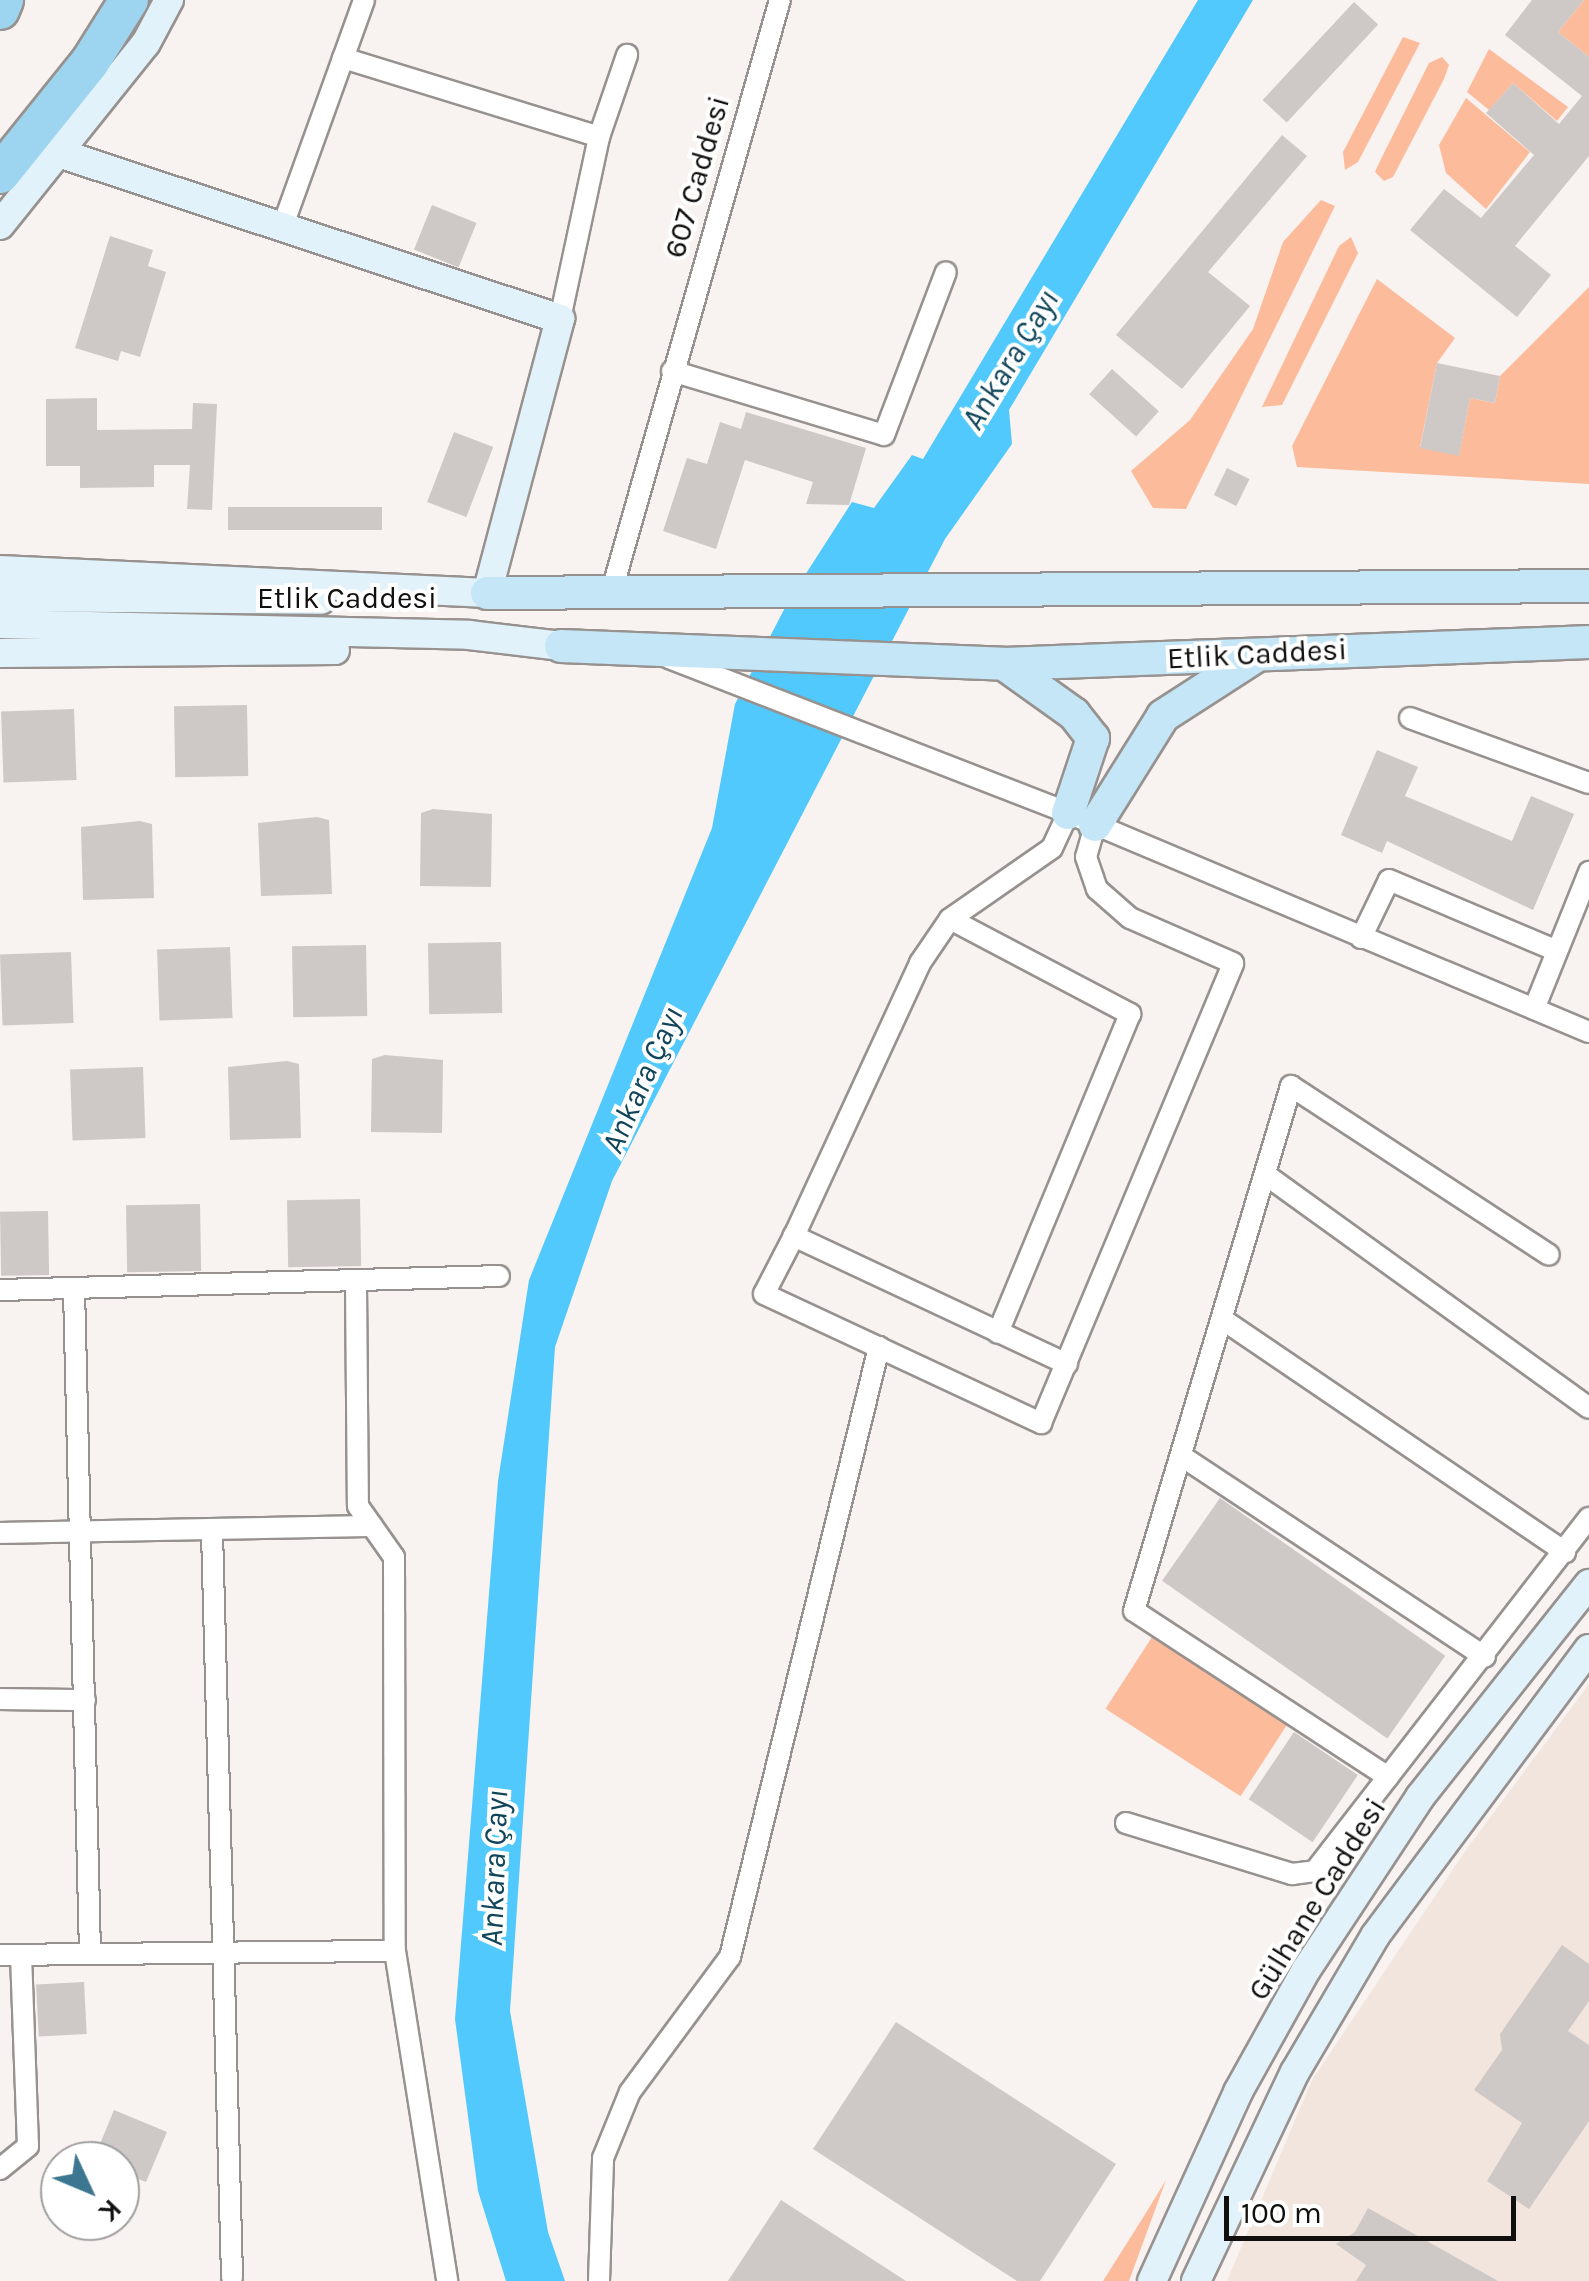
<!DOCTYPE html>
<meta charset="utf-8">
<style>
body{margin:0}
#map{position:relative;width:1589px;height:2281px;overflow:hidden;background:#f8f2f0;font-family:Karla,sans-serif}
div>[style]{position:absolute}
.built>*{inset:0;background:#f2e5de}
.green>*{inset:0;background:#fcbc9b;transform-origin:0 0}
.water>*{inset:0;background:#51c9fc}
.building>*{inset:0;background:#cec8c6;transform-origin:0 0}
.roads{filter:drop-shadow(2px 0 #97928f) drop-shadow(-2px 0 #97928f) drop-shadow(0 2px #97928f) drop-shadow(0 -2px #97928f)}
.street>*{height:20px;margin:-10px;padding:0 10px;transform-origin:10px;border-radius:10px;background:#fff}
.secondary>*{height:28px;margin:-14px;padding:0 14px;transform-origin:14px;border-radius:14px;background:#e2f2fa}
.primary>*{height:32px;margin:-16px;padding:0 16px;transform-origin:16px;border-radius:16px;background:#c4e6f6}
.highway>*{height:38px;margin:-19px;padding:0 19px;transform-origin:19px;border-radius:19px;background:#9dd5f0}
span{translate:-50% -50%;white-space:nowrap;text-align:center;line-height:1.15;-webkit-text-stroke:8px #fff;paint-order:stroke}
.street-label{font-size:30px;color:#100f0e}
.water-label{font-size:32px;color:#114559;font-style:italic}
.north{position:absolute;left:40px;top:2141px;width:100px;height:100px;box-sizing:border-box;background:#fff;border:2px solid #9f9f9f;border-radius:50%;rotate:134deg;font-size:28px;font-weight:700;line-height:40px;text-align:center;color:#100f0e}
.north::after{content:'';display:block;margin:auto;width:35px;height:45px;background:#3d7690;clip-path:polygon(50% 0,100% 100%,50% 72%,0 100%)}
.scale{position:absolute;left:1224px;top:2196px;width:292px;height:45px;box-sizing:border-box;border:5px solid #100f0e;border-top:0;padding-left:12px;font-size:30px;line-height:35px;white-space:nowrap;color:#100f0e;-webkit-text-stroke:8px #fff;paint-order:stroke}
</style>
<div id="map">
<div class="built">
<i style="clip-path:polygon(1589px 1684px,1589px 2281px,1227px 2281px,1312px 2080px,1466px 1850px)"></i>
</div>
<div class="green">
<i style="clip-path:polygon(1584px 0,1589px 0,1589px 57px,1558px 32px)"></i>
<i style="clip-path:polygon(1403px 37px,1420px 43px,1358px 162px,1345px 170px,1343px 152px)"></i>
<i style="clip-path:polygon(1489px 49px,1568px 107px,1557px 121px,1513px 83px,1489px 110px,1467px 92px)"></i>
<i style="clip-path:polygon(1442px 57px,1449px 65px,1444px 79px,1393px 177px,1384px 181px,1375px 172px,1379px 163px,1429px 63px)"></i>
<i style="clip-path:polygon(1466px 98px,1530px 152px,1486px 209px,1446px 173px,1439px 145px)"></i>
<i style="clip-path:polygon(1321px 200px,1335px 206px,1186px 509px,1153px 508px,1131px 471px,1190px 420px,1253px 329px,1283px 242px)"></i>
<i style="clip-path:polygon(1351px 237px,1358px 253px,1282px 405px,1262px 407px,1339px 246px)"></i>
<i style="clip-path:polygon(1377px 279px,1455px 338px,1437px 363px,1420px 447px,1459px 455px,1470px 398px,1495px 403px,1500px 376px,1589px 287px,1589px 484px,1297px 467px,1292px 446px)"></i>
<i style="left:1154px;top:1634px;width:161px;height:89px;rotate:33deg"></i>
<i style="clip-path:polygon(1166px 2180px,1129px 2281px,1103px 2281px,1144px 2216px)"></i>
</div>
<div class="water">
<i style="clip-path:polygon(1198px 0,1253px 0,1009px 410px,1012px 444px,945px 539px,612px 1181px,555px 1347px,510px 2011px,548px 2232px,565px 2281px,506px 2281px,478px 2191px,455px 2019px,498px 1481px,529px 1280px,712px 828px,735px 704px,789px 600px,852px 502px,874px 508px,912px 455px,923px 459px)"></i>
</div>
<div class="building">
<i style="clip-path:polygon(1532px 0,1584px 0,1558px 32px,1589px 57px,1589px 156px,1515px 246px,1551px 275px,1517px 317px,1410px 230px,1444px 189px,1481px 218px,1534px 155px,1486px 113px,1513px 83px,1559px 124px,1582px 96px,1505px 35px)"></i>
<i style="left:1354px;top:2px;width:33px;height:134px;rotate:43deg"></i>
<i style="clip-path:polygon(1282px 135px,1307px 156px,1208px 272px,1250px 306px,1182px 389px,1116px 335px)"></i>
<i style="left:432px;top:205px;width:48px;height:48px;rotate:22deg"></i>
<i style="clip-path:polygon(110px 236px,153px 250px,148px 266px,166px 272px,140px 357px,121px 351px,118px 361px,75px 348px)"></i>
<i style="clip-path:polygon(1437px 363px,1500px 376px,1495px 403px,1470px 398px,1459px 456px,1420px 448px)"></i>
<i style="left:1112px;top:369px;width:63px;height:34px;rotate:42deg"></i>
<i style="clip-path:polygon(97px 398px,97px 430px,192px 429px,193px 403px,217px 404px,212px 510px,187px 509px,190px 465px,154px 465px,154px 487px,80px 488px,80px 466px,46px 466px,46px 399px)"></i>
<i style="clip-path:polygon(746px 412px,866px 448px,849px 505px,806px 504px,813px 482px,745px 460px,716px 549px,663px 531px,687px 458px,707px 464px,720px 422px,741px 429px)"></i>
<i style="left:454px;top:432px;width:42px;height:75px;rotate:21deg"></i>
<i style="left:1227px;top:468px;width:25px;height:30px;rotate:26deg"></i>
<i style="left:382px;top:507px;width:23px;height:154px;rotate:90deg"></i>
<i style="left:247px;top:705px;width:71px;height:73px;rotate:89deg"></i>
<i style="left:74px;top:709px;width:71px;height:73px;rotate:88deg"></i>
<i style="clip-path:polygon(1377px 750px,1418px 767px,1405px 796px,1512px 841px,1531px 796px,1574px 814px,1533px 910px,1387px 841px,1382px 853px,1341px 835px)"></i>
<i style="clip-path:polygon(433px 809px,492px 814px,491px 887px,420px 886px,421px 813px)"></i>
<i style="clip-path:polygon(317px 817px,329px 820px,332px 894px,261px 896px,258px 823px)"></i>
<i style="clip-path:polygon(140px 821px,152px 824px,154px 898px,83px 900px,81px 827px)"></i>
<i style="left:501px;top:942px;width:71px;height:73px;rotate:89deg"></i>
<i style="left:366px;top:945px;width:71px;height:74px;rotate:89deg"></i>
<i style="left:230px;top:947px;width:71px;height:73px;rotate:88deg"></i>
<i style="left:71px;top:952px;width:71px;height:71px;rotate:88deg"></i>
<i style="clip-path:polygon(385px 1055px,443px 1060px,442px 1133px,371px 1132px,372px 1059px)"></i>
<i style="clip-path:polygon(287px 1061px,299px 1064px,301px 1138px,230px 1140px,228px 1067px)"></i>
<i style="left:143px;top:1067px;width:71px;height:73px;rotate:88deg"></i>
<i style="left:360px;top:1199px;width:67px;height:73px;rotate:89deg"></i>
<i style="left:200px;top:1204px;width:67px;height:74px;rotate:89deg"></i>
<i style="left:48px;top:1211px;width:64px;height:48px;rotate:89deg"></i>
<i style="left:1220px;top:1498px;width:275px;height:101px;rotate:35deg"></i>
<i style="left:1294px;top:1732px;width:77px;height:81px;rotate:34deg"></i>
<i style="clip-path:polygon(1562px 1945px,1589px 1964px,1589px 2001px,1568px 2031px,1589px 2045px,1589px 2121px,1529px 2209px,1487px 2181px,1522px 2123px,1474px 2090px,1502px 2050px,1500px 2034px)"></i>
<i style="left:84px;top:1982px;width:52px;height:48px;rotate:87deg"></i>
<i style="clip-path:polygon(896px 2022px,1116px 2164px,1040px 2281px,1017px 2281px,813px 2149px)"></i>
<i style="clip-path:polygon(114px 2110px,167px 2132px,146px 2182px,120px 2172px,120px 2161px,93px 2161px)"></i>
<i style="clip-path:polygon(781px 2200px,906px 2281px,728px 2281px)"></i>
<i style="clip-path:polygon(1368px 2208px,1498px 2281px,1356px 2281px,1366px 2265px,1336px 2244px,1355px 2232px)"></i>
</div>
<div class="roads">
<div class="street">
<i style="left:343px;top:58px;width:268px;rotate:17.1deg"></i>
<i style="left:282px;top:228px;width:242px;rotate:-70.2deg"></i>
<i style="left:560px;top:319px;width:186px;rotate:-77.9deg"></i>
<i style="left:599px;top:137px;width:87px;rotate:-71.1deg"></i>
<i style="left:672px;top:371px;width:221px;rotate:16.8deg"></i>
<i style="left:884px;top:435px;width:174px;rotate:-69.2deg"></i>
<i style="left:612px;top:590px;width:613px;rotate:-74.11deg"></i>
<i style="left:669px;top:658px;width:428px;rotate:21.2deg"></i>
<i style="left:1068px;top:813px;width:565px;rotate:22.8deg"></i>
<i style="left:1410px;top:718px;width:190px;rotate:20deg"></i>
<i style="left:950px;top:919px;width:204px;rotate:27.8deg"></i>
<i style="left:1130px;top:1014px;width:345px;rotate:112.5deg"></i>
<i style="left:1361px;top:938px;width:64px;rotate:-64.2deg"></i>
<i style="left:1389px;top:880px;width:182px;rotate:22.9deg"></i>
<i style="left:1534px;top:1009px;width:148px;rotate:-68.1deg"></i>
<i style="left:1266px;top:1175px;width:398px;rotate:35.8deg"></i>
<i style="left:794px;top:1236px;width:65px;rotate:117.3deg"></i>
<i style="left:764px;top:1294px;width:306px;rotate:25deg"></i>
<i style="left:1041px;top:1423px;width:498px;rotate:-67.3deg"></i>
<i style="left:1233px;top:963px;width:112px;rotate:-156.4deg"></i>
<i style="left:1130px;top:918px;width:44px;rotate:-138.7deg"></i>
<i style="left:1097px;top:889px;width:34px;rotate:-109deg"></i>
<i style="left:1086px;top:857px;width:33px;rotate:-74deg"></i>
<i style="left:356px;top:1285px;width:221px;rotate:89.5deg"></i>
<i style="left:358px;top:1506px;width:62px;rotate:54.8deg"></i>
<i style="left:394px;top:1557px;width:394px;rotate:89.9deg"></i>
<i style="left:395px;top:1951px;width:334px;rotate:81deg"></i>
<i style="left:74px;top:1289px;width:665px;rotate:88.62deg"></i>
<i style="left:0;top:1290px;width:499px;rotate:-1.6deg"></i>
<i style="left:1222px;top:1319px;width:415px;rotate:34.2deg"></i>
<i style="left:1067px;top:1364px;width:302px;rotate:-154.9deg"></i>
<i style="left:794px;top:1236px;width:301px;rotate:-65.2deg"></i>
<i style="left:920px;top:963px;width:53px;rotate:-55.7deg"></i>
<i style="left:950px;top:919px;width:124px;rotate:-34.8deg"></i>
<i style="left:1052px;top:848px;width:38px;rotate:-65deg"></i>
<i style="left:1183px;top:1457px;width:362px;rotate:33.5deg"></i>
<i style="left:212px;top:1532px;width:746px;rotate:88.46deg"></i>
<i style="left:0;top:1533px;width:372px;rotate:-1.1deg"></i>
<i style="left:0;top:1699px;width:85px;rotate:0.7deg"></i>
<i style="left:1388px;top:1777px;width:303px;rotate:-146.8deg"></i>
<i style="left:1134px;top:1611px;width:548px;rotate:-73.35deg"></i>
<i style="left:1291px;top:1086px;width:308px;rotate:33.2deg"></i>
<i style="left:1126px;top:1823px;width:174px;rotate:17.1deg"></i>
<i style="left:1292px;top:1874px;width:23px;rotate:-7deg"></i>
<i style="left:1315px;top:1871px;width:447px;rotate:-52.2deg"></i>
<i style="left:0;top:1955px;width:395px;rotate:-0.6deg"></i>
<i style="left:0;top:2169px;width:36px;rotate:-39deg"></i>
<i style="left:28px;top:2146px;width:191px;rotate:-92.1deg"></i>
<i style="left:599px;top:2281px;width:123px;rotate:-88.1deg"></i>
<i style="left:603px;top:2158px;width:71px;rotate:-67.8deg"></i>
<i style="left:630px;top:2092px;width:168px;rotate:-53.5deg"></i>
<i style="left:730px;top:1957px;width:628px;rotate:-76.27deg"></i>
</div>
<div class="secondary">
<i style="left:59px;top:153px;width:528px;rotate:18.33deg"></i>
<i style="left:560px;top:319px;width:284px;rotate:104.9deg"></i>
<i style="left:0;top:225px;width:233px;rotate:-51.3deg"></i>
<i style="left:146px;top:43px;width:49px;rotate:-61.9deg"></i>
<i style="left:0;top:570px;width:488px;rotate:2.7deg"></i>
<i style="left:0;top:597px;width:321px;rotate:0.5deg"></i>
<i style="left:0;top:624px;width:469px;rotate:1.3deg"></i>
<i style="left:469px;top:635px;width:93px;rotate:6.8deg"></i>
<i style="left:0;top:653px;width:335px;rotate:-0.5deg"></i>
<i style="left:1152px;top:2281px;width:208px;rotate:-65.5deg"></i>
<i style="left:1238px;top:2092px;width:140px;rotate:-60.9deg"></i>
<i style="left:1306px;top:1970px;width:207px;rotate:-56.6deg"></i>
<i style="left:1420px;top:1797px;width:272px;rotate:-51.6deg"></i>
<i style="left:1196px;top:2281px;width:231px;rotate:-64.7deg"></i>
<i style="left:1295px;top:2072px;width:158px;rotate:-59.5deg"></i>
<i style="left:1375px;top:1936px;width:358px;rotate:-53.3deg"></i>
</div>
<div class="primary">
<i style="left:487px;top:593px;width:1102px;rotate:-0.36deg"></i>
<i style="left:561px;top:646px;width:443px;rotate:2.3deg"></i>
<i style="left:1004px;top:664px;width:585px;rotate:-2.15deg"></i>
<i style="left:1004px;top:664px;width:86px;rotate:35.5deg"></i>
<i style="left:1074px;top:714px;width:31px;rotate:52deg"></i>
<i style="left:1093px;top:738px;width:79px;rotate:108.4deg"></i>
<i style="left:1095px;top:825px;width:128px;rotate:-58deg"></i>
<i style="left:1163px;top:716px;width:107px;rotate:-32.8deg"></i>
</div>
<div class="highway">
<i style="left:0;top:10px;width:11px;rotate:-68deg"></i>
<i style="left:0;top:174px;width:144px;rotate:-51.2deg"></i>
<i style="left:90px;top:62px;width:73px;rotate:-57.8deg"></i>
</div>
</div>
<div class="street-label">
<span style="left:697px;top:177px;rotate:-74deg">607 Caddesi</span>
<span style="left:347px;top:598px">Etlik Caddesi</span>
<span style="left:1257px;top:654px;rotate:-3deg">Etlik Caddesi</span>
<span style="left:1317px;top:1899px;rotate:-58deg">Gülhane Caddesi</span>
</div>
<div class="water-label">
<span style="left:1011px;top:360px;rotate:-59deg">Ankara Çayı</span>
<span style="left:643px;top:1080px;rotate:-66deg">Ankara Çayı</span>
<span style="left:495px;top:1868px;rotate:-88deg">Ankara Çayı</span>
</div>
<div class="north">K</div>
<div class="scale">100 m</div>
</div>
